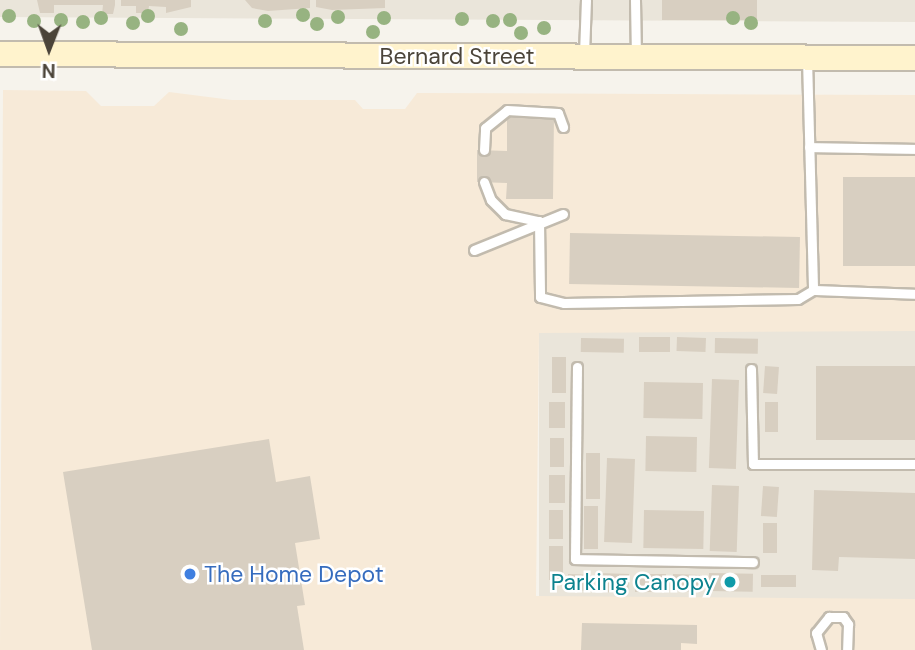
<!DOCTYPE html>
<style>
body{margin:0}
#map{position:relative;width:915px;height:650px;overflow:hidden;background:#f6f3ec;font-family:"DM Sans",sans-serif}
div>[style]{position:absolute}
.residential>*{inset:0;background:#eae5da;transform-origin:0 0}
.commercial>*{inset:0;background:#f7ead8}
.building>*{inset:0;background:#d8cfc1;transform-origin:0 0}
.roads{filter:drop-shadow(2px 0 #c2bbae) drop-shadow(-2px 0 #c2bbae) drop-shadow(0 2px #c2bbae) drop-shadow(0 -2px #c2bbae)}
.lane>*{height:9px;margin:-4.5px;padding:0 4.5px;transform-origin:4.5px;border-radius:4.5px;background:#fff}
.secondary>*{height:24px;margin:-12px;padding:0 12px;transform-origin:12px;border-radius:12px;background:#fff3cd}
.trees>*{width:14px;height:14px;margin:-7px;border-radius:50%;background:#97b381}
.dots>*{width:19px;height:19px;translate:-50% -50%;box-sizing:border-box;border:4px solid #fff;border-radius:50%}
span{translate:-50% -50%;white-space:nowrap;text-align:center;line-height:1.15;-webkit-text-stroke:5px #fff;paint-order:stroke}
.street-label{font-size:23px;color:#4b4439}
.shop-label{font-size:23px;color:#366cbe}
.left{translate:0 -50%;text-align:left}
.culture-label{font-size:23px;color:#0d838f}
.right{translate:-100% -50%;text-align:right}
.north{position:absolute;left:14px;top:14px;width:70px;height:70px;-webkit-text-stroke:5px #fff;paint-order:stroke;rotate:181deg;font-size:19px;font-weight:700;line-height:28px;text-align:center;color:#4b4439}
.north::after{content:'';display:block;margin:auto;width:24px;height:32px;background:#4b4439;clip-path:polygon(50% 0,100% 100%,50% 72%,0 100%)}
</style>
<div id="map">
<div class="residential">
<i style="clip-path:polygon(0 0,915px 0,915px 22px,0 17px)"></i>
<i style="left:915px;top:331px;width:268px;height:376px;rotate:90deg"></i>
</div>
<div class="commercial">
<i style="clip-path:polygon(3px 90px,86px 91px,101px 106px,154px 106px,169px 92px,232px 100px,355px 100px,363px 109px,405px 109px,417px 93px,915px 95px,915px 331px,539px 333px,536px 596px,915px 599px,915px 650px,0 650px)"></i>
</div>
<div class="building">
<i style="clip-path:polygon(37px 0,115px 0,115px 5px,113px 14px,102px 14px,103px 5px,54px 5px,54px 13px,40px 13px)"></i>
<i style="clip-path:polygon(121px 0,191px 0,191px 7px,166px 13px,166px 7px,149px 6px,148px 13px,136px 13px,136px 6px,121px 6px)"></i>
<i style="clip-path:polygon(245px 0,310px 0,310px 8px,268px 11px,252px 8px)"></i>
<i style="clip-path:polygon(316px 0,385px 0,385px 8px,332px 10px,316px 7px)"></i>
<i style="left:662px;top:0;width:95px;height:20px"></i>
<i style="clip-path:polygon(507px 114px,554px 115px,553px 199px,506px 199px,507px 183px,477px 182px,477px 150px,507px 151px)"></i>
<i style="left:843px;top:177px;width:72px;height:89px"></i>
<i style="left:570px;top:233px;width:230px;height:51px;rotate:1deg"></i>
<i style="left:639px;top:337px;width:31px;height:15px"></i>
<i style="left:677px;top:337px;width:29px;height:14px;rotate:2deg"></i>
<i style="left:581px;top:338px;width:43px;height:14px;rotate:1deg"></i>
<i style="left:715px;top:338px;width:43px;height:15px;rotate:1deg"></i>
<i style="left:552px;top:357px;width:14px;height:36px"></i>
<i style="left:765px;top:366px;width:14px;height:27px;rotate:4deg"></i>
<i style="left:915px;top:366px;width:74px;height:99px;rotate:90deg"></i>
<i style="left:712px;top:379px;width:27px;height:89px;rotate:2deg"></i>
<i style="left:644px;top:382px;width:59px;height:36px;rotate:1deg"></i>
<i style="left:549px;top:402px;width:16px;height:26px"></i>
<i style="left:765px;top:402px;width:13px;height:30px"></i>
<i style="left:646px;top:436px;width:51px;height:35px;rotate:1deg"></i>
<i style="left:550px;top:438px;width:14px;height:29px"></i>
<i style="clip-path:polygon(269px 439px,276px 482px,310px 476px,320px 539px,295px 543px,305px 605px,297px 606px,304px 650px,92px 650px,63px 472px)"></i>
<i style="left:586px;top:453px;width:14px;height:46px"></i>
<i style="left:607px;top:458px;width:28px;height:84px;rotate:2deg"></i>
<i style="left:549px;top:475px;width:16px;height:28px"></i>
<i style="left:712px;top:485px;width:27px;height:66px;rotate:2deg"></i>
<i style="left:763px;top:486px;width:16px;height:30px;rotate:4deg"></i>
<i style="clip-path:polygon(814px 490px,915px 493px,915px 559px,839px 557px,838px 571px,812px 570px)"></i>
<i style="left:584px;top:506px;width:14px;height:43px"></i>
<i style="left:549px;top:510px;width:14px;height:29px"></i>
<i style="left:644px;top:510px;width:60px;height:38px;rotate:1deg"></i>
<i style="left:763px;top:523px;width:14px;height:30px"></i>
<i style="left:549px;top:546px;width:14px;height:34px"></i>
<i style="left:598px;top:573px;width:31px;height:19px;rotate:2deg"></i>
<i style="left:709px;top:573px;width:44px;height:18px;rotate:1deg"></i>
<i style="left:568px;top:574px;width:23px;height:16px;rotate:2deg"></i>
<i style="left:635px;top:574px;width:31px;height:18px"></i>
<i style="left:673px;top:574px;width:29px;height:17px;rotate:2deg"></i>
<i style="left:761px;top:575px;width:35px;height:12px"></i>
<i style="clip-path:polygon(582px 623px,697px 625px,697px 644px,681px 643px,681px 650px,581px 650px)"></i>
</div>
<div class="roads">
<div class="lane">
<i style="left:635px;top:0;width:55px;rotate:89deg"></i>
<i style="left:584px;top:54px;width:54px;rotate:-87.9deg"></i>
<i style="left:807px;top:58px;width:232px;rotate:88.5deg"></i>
<i style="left:813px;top:290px;width:102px;rotate:2.2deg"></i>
<i style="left:809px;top:147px;width:106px;rotate:1.1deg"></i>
<i style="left:484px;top:150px;width:22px;rotate:-87deg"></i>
<i style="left:485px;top:128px;width:28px;rotate:-39deg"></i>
<i style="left:507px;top:110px;width:51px;rotate:3.4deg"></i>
<i style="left:558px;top:113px;width:15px;rotate:70deg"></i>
<i style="left:484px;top:182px;width:19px;rotate:69deg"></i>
<i style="left:491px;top:200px;width:20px;rotate:45deg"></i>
<i style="left:505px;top:214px;width:35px;rotate:12deg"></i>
<i style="left:539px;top:221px;width:76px;rotate:89.2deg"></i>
<i style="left:540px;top:297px;width:25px;rotate:14deg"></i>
<i style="left:564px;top:303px;width:234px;rotate:-1deg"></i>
<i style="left:798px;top:299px;width:17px;rotate:-31deg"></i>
<i style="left:474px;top:250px;width:96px;rotate:-22deg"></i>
<i style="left:577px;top:367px;width:192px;rotate:90.6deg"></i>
<i style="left:575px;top:559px;width:178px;rotate:1deg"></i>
<i style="left:751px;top:369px;width:95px;rotate:88.8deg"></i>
<i style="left:753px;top:464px;width:162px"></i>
<i style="left:821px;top:650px;width:18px;rotate:-106deg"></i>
<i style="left:816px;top:633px;width:21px;rotate:-51deg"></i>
<i style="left:829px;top:617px;width:14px"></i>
<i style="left:843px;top:617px;width:9px;rotate:54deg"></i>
<i style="left:848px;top:624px;width:26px;rotate:92deg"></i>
</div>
<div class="secondary">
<i style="left:0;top:54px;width:915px;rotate:0.25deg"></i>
</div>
</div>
<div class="trees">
<i style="left:303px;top:15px"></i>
<i style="left:9px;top:16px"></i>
<i style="left:148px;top:16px"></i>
<i style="left:338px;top:17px"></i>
<i style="left:101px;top:18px"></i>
<i style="left:384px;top:18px"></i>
<i style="left:733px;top:18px"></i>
<i style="left:462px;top:19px"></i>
<i style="left:61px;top:20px"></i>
<i style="left:510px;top:20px"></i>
<i style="left:34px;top:21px"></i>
<i style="left:265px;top:21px"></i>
<i style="left:493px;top:21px"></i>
<i style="left:83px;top:22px"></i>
<i style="left:133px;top:23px"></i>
<i style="left:751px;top:23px"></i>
<i style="left:317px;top:24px"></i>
<i style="left:544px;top:28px"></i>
<i style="left:181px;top:29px"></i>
<i style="left:373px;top:32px"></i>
<i style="left:521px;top:33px"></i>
</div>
<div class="dots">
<i style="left:190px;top:574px;background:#3f7fe0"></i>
<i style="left:730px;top:582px;background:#0f9aa8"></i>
</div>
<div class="street-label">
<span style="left:457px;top:56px">Bernard Street</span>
</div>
<div class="shop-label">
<span class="left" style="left:204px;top:574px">The Home Depot</span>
</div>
<div class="culture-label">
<span class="right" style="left:716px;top:582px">Parking Canopy</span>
</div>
<div class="north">N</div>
</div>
